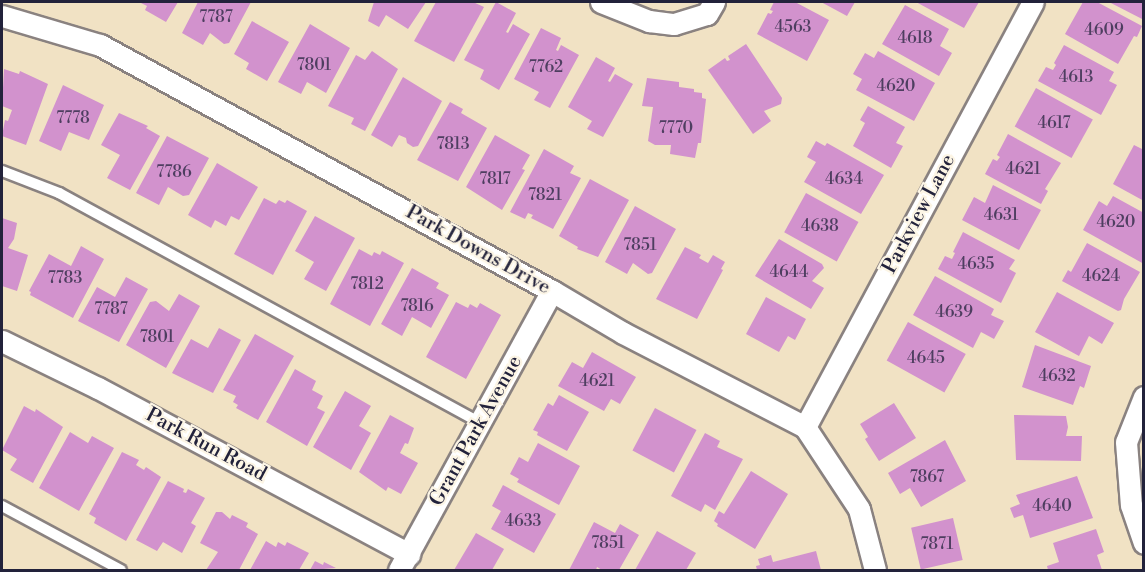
<!DOCTYPE html>
<style>
body{margin:0}
#map{position:relative;width:1145px;height:572px;overflow:hidden;background:#f1e2c4;font-family:"Libre Bodoni",serif}
div>[style]{position:absolute}
.building>*{inset:0;background:#d292cd;transform-origin:0 0}
.roads{filter:drop-shadow(2px 0 #8a8280) drop-shadow(-2px 0 #8a8280) drop-shadow(0 2px #8a8280) drop-shadow(0 -2px #8a8280)}
.service>*{height:10px;margin:-5px;padding:0 5px;transform-origin:5px;border-radius:5px;background:#fff}
.minor>*{height:21px;margin:-10.5px;padding:0 10.5px;transform-origin:10.5px;border-radius:10.5px;background:#fff}
span{translate:-50% -50%;white-space:nowrap;text-align:center;line-height:1.15;-webkit-text-stroke:4.5px #fcf5e5;paint-order:stroke}
.number-label{font-size:16px;color:#4e3e60}
.number-label span{-webkit-text-stroke-width:0}
.street-label{font-size:20px;color:#22223b}
.frame{position:absolute;inset:0;border:3px solid #22223b;pointer-events:none}
</style>
<div id="map">
<div class="building">
<i style="clip-path:polygon(139px 2px,178px 2px,166px 22px,145px 10px,147px 6px)"></i>
<i style="clip-path:polygon(198px 2px,251px 2px,229px 43px,224px 44px,210px 33px,203px 45px,182px 33px)"></i>
<i style="clip-path:polygon(374px 2px,426px 2px,408px 29px,386px 15px,379px 27px,368px 21px)"></i>
<i style="clip-path:polygon(436px 2px,473px 2px,484px 7px,454px 62px,414px 41px)"></i>
<i style="clip-path:polygon(496px 2px,516px 13px,506px 32px,508px 33px,513px 24px,530px 34px,499px 90px,480px 79px,484px 70px,464px 60px)"></i>
<i style="clip-path:polygon(774px 2px,795px 2px,829px 20px,807px 61px,757px 34px,768px 13px,771px 14px,773px 11px,770px 10px)"></i>
<i style="clip-path:polygon(821px 2px,855px 2px,847px 16px)"></i>
<i style="clip-path:polygon(916px 2px,979px 2px,964px 28px)"></i>
<i style="clip-path:polygon(1083px 2px,1097px 2px,1142px 26px,1137px 37px,1134px 36px,1118px 64px,1065px 34px)"></i>
<i style="clip-path:polygon(1109px 2px,1144px 2px,1144px 20px)"></i>
<i style="clip-path:polygon(905px 5px,949px 29px,940px 46px,952px 53px,939px 76px,882px 44px)"></i>
<i style="clip-path:polygon(252px 21px,289px 42px,267px 81px,246px 69px,249px 63px,234px 54px)"></i>
<i style="clip-path:polygon(310px 24px,350px 48px,326px 93px,307px 82px,301px 94px,278px 82px)"></i>
<i style="clip-path:polygon(541px 28px,561px 38px,556px 50px,558px 51px,561px 45px,579px 55px,550px 108px,534px 100px,539px 92px,514px 79px)"></i>
<i style="clip-path:polygon(746px 44px,782px 98px,781px 104px,764px 111px,771px 121px,753px 134px,708px 70px,725px 58px,727px 61px,730px 60px,728px 56px)"></i>
<i style="clip-path:polygon(1064px 45px,1114px 72px,1109px 81px,1117px 85px,1101px 115px,1038px 81px,1046px 67px,1053px 70px,1056px 65px,1054px 63px)"></i>
<i style="clip-path:polygon(372px 51px,398px 69px,365px 131px,351px 124px,354px 118px,328px 106px,356px 55px,365px 60px)"></i>
<i style="clip-path:polygon(878px 51px,935px 83px,914px 121px,856px 90px,862px 79px,853px 74px,865px 53px,874px 58px)"></i>
<i style="clip-path:polygon(596px 57px,615px 68px,608px 81px,610px 82px,615px 74px,633px 84px,603px 137px,587px 129px,592px 121px,568px 107px)"></i>
<i style="clip-path:polygon(4px 69px,19px 74px,20px 71px,48px 84px,26px 145px,2px 136px,5px 120px,8px 121px,12px 110px,2px 106px)"></i>
<i style="clip-path:polygon(403px 77px,442px 101px,418px 146px,413px 147px,407px 143px,406px 138px,399px 135px,392px 147px,371px 135px)"></i>
<i style="clip-path:polygon(647px 78px,679px 82px,679px 87px,694px 89px,694px 92px,702px 93px,702px 98px,706px 99px,701px 143px,698px 143px,695px 158px,670px 154px,671px 145px,655px 145px,648px 141px,653px 107px,642px 106px)"></i>
<i style="clip-path:polygon(63px 85px,104px 105px,89px 140px,69px 132px,61px 151px,39px 141px)"></i>
<i style="left:1036px;top:88px;width:65px;height:44px;rotate:29deg"></i>
<i style="clip-path:polygon(450px 102px,463px 109px,461px 113px,487px 128px,458px 181px,417px 160px)"></i>
<i style="clip-path:polygon(868px 106px,905px 127px,896px 143px,903px 146px,891px 168px,853px 146px,865px 123px,860px 120px)"></i>
<i style="clip-path:polygon(119px 113px,148px 126px,146px 128px,160px 136px,130px 190px,107px 178px,120px 155px,101px 145px)"></i>
<i style="clip-path:polygon(1008px 134px,1061px 163px,1045px 189px,1048px 191px,1041px 204px,985px 174px,993px 159px,997px 161px,1000px 157px,997px 155px)"></i>
<i style="clip-path:polygon(495px 135px,530px 155px,522px 169px,525px 170px,502px 210px,466px 187px)"></i>
<i style="clip-path:polygon(167px 136px,209px 158px,189px 195px,183px 196px,168px 187px,159px 205px,136px 193px)"></i>
<i style="clip-path:polygon(816px 141px,825px 146px,827px 143px,884px 175px,861px 214px,804px 182px,816px 162px,807px 157px)"></i>
<i style="clip-path:polygon(1134px 145px,1144px 150px,1144px 201px,1113px 184px)"></i>
<i style="clip-path:polygon(544px 149px,574px 166px,570px 173px,581px 178px,553px 229px,531px 218px,533px 215px,528px 213px,525px 219px,510px 212px)"></i>
<i style="clip-path:polygon(217px 163px,258px 187px,239px 220px,231px 216px,226px 226px,215px 220px,211px 228px,188px 215px)"></i>
<i style="clip-path:polygon(590px 179px,629px 200px,598px 257px,577px 249px,578px 247px,559px 236px)"></i>
<i style="clip-path:polygon(993px 185px,1041px 210px,1019px 250px,962px 220px,974px 197px,985px 203px)"></i>
<i style="left:806px;top:193px;width:60px;height:45px;rotate:29deg"></i>
<i style="clip-path:polygon(1113px 196px,1144px 213px,1144px 264px,1083px 230px,1099px 201px,1107px 206px)"></i>
<i style="clip-path:polygon(264px 198px,276px 204px,279px 200px,285px 203px,287px 200px,307px 211px,273px 275px,234px 254px)"></i>
<i style="clip-path:polygon(635px 206px,676px 229px,652px 273px,648px 274px,633px 263px,627px 274px,605px 262px)"></i>
<i style="clip-path:polygon(315px 216px,355px 238px,326px 291px,304px 279px,314px 262px,295px 251px)"></i>
<i style="clip-path:polygon(2px 218px,17px 223px,14px 239px,8px 248px,28px 255px,17px 291px,2px 286px)"></i>
<i style="clip-path:polygon(963px 232px,1015px 260px,1009px 269px,1016px 273px,1001px 303px,938px 269px,945px 256px,952px 259px,955px 253px,953px 252px)"></i>
<i style="clip-path:polygon(779px 239px,822px 264px,824px 268px,812px 281px,824px 288px,811px 309px,755px 276px)"></i>
<i style="clip-path:polygon(1087px 243px,1140px 272px,1124px 299px,1121px 310px,1118px 311px,1062px 281px,1068px 270px,1071px 272px)"></i>
<i style="clip-path:polygon(81px 246px,104px 259px,73px 318px,30px 295px,31px 292px,29px 291px,49px 254px,71px 266px)"></i>
<i style="clip-path:polygon(685px 247px,701px 255px,699px 258px,708px 263px,713px 255px,725px 262px,721px 269px,723px 270px,697px 319px,656px 299px)"></i>
<i style="clip-path:polygon(359px 249px,372px 256px,374px 252px,380px 255px,382px 251px,404px 263px,370px 326px,330px 304px)"></i>
<i style="clip-path:polygon(412px 268px,439px 283px,436px 288px,449px 295px,431px 328px,412px 317px,402px 336px,381px 324px)"></i>
<i style="clip-path:polygon(935px 276px,994px 309px,991px 315px,1004px 321px,994px 339px,981px 332px,973px 348px,913px 315px)"></i>
<i style="clip-path:polygon(126px 277px,148px 289px,119px 342px,78px 321px,97px 287px,115px 297px)"></i>
<i style="clip-path:polygon(1057px 292px,1114px 323px,1102px 344px,1089px 336px,1079px 356px,1035px 332px)"></i>
<i style="clip-path:polygon(179px 294px,200px 306px,166px 368px,126px 345px,150px 302px,156px 301px,169px 311px)"></i>
<i style="clip-path:polygon(766px 297px,806px 319px,795px 340px,788px 336px,779px 352px,746px 334px)"></i>
<i style="clip-path:polygon(456px 302px,468px 308px,470px 304px,477px 308px,480px 303px,501px 315px,466px 379px,426px 357px)"></i>
<i style="left:908px;top:322px;width:66px;height:44px;rotate:29deg"></i>
<i style="clip-path:polygon(219px 328px,241px 340px,213px 393px,172px 373px,191px 339px,208px 348px)"></i>
<i style="clip-path:polygon(255px 334px,294px 356px,258px 420px,236px 408px,238px 405px,233px 402px,236px 396px,223px 390px)"></i>
<i style="clip-path:polygon(1035px 345px,1091px 366px,1084px 388px,1080px 386px,1073px 405px,1022px 387px)"></i>
<i style="clip-path:polygon(592px 352px,636px 377px,620px 404px,611px 399px,604px 411px,558px 386px,572px 362px,583px 368px)"></i>
<i style="clip-path:polygon(295px 369px,316px 381px,312px 390px,323px 396px,317px 408px,325px 412px,307px 446px,266px 422px)"></i>
<i style="clip-path:polygon(345px 391px,371px 406px,359px 426px,371px 433px,351px 470px,313px 447px)"></i>
<i style="clip-path:polygon(559px 395px,589px 412px,567px 451px,537px 435px,538px 432px,533px 430px,548px 403px,553px 406px)"></i>
<i style="clip-path:polygon(894px 403px,916px 438px,879px 461px,865px 439px,868px 437px,860px 424px)"></i>
<i style="clip-path:polygon(24px 406px,35px 412px,36px 409px,63px 427px,33px 483px,10px 470px,17px 459px,2px 450px)"></i>
<i style="left:655px;top:408px;width:47px;height:48px;rotate:28deg"></i>
<i style="clip-path:polygon(390px 415px,414px 428px,408px 444px,405px 443px,400px 453px,418px 463px,401px 494px,388px 487px,386px 491px,359px 472px)"></i>
<i style="clip-path:polygon(1014px 415px,1066px 416px,1068px 427px,1066px 436px,1082px 436px,1081px 461px,1016px 460px)"></i>
<i style="clip-path:polygon(70px 432px,88px 443px,92px 436px,114px 448px,79px 511px,39px 488px)"></i>
<i style="clip-path:polygon(705px 433px,720px 441px,717px 447px,743px 459px,715px 510px,705px 504px,701px 512px,671px 496px)"></i>
<i style="clip-path:polygon(945px 440px,966px 481px,921px 507px,910px 488px,900px 494px,888px 473px)"></i>
<i style="clip-path:polygon(538px 443px,580px 466px,559px 505px,517px 482px,519px 479px,510px 474px,519px 457px,528px 462px)"></i>
<i style="clip-path:polygon(122px 452px,139px 460px,136px 465px,144px 470px,146px 467px,161px 477px,126px 541px,94px 523px,96px 518px,89px 514px)"></i>
<i style="clip-path:polygon(751px 471px,788px 494px,755px 549px,717px 526px,718px 524px,714px 521px,719px 511px,724px 514px)"></i>
<i style="clip-path:polygon(1077px 476px,1093px 518px,1030px 538px,1023px 515px,1014px 518px,1010px 508px,1020px 504px,1016px 495px)"></i>
<i style="clip-path:polygon(168px 481px,184px 489px,183px 492px,186px 493px,188px 489px,205px 498px,191px 523px,196px 526px,182px 553px,163px 542px,157px 551px,136px 540px)"></i>
<i style="clip-path:polygon(503px 485px,556px 514px,534px 553px,491px 529px,501px 511px,492px 506px)"></i>
<i style="clip-path:polygon(216px 512px,222px 512px,230px 519px,232px 515px,248px 523px,246px 527px,258px 534px,239px 570px,206px 570px,218px 552px,200px 543px)"></i>
<i style="left:953px;top:518px;width:43px;height:43px;rotate:77deg"></i>
<i style="clip-path:polygon(594px 522px,615px 533px,620px 524px,639px 535px,619px 570px,602px 570px,597px 567px,596px 570px,569px 570px)"></i>
<i style="clip-path:polygon(1096px 529px,1104px 552px,1097px 555px,1102px 570px,1048px 570px,1047px 566px,1059px 562px,1053px 543px)"></i>
<i style="clip-path:polygon(657px 531px,696px 553px,686px 570px,635px 570px)"></i>
<i style="clip-path:polygon(476px 533px,504px 549px,492px 570px,454px 570px)"></i>
<i style="clip-path:polygon(266px 541px,276px 547px,278px 542px,285px 546px,287px 542px,309px 553px,299px 570px,250px 570px)"></i>
<i style="clip-path:polygon(816px 551px,821px 570px,757px 570px,756px 566px,760px 565px,758px 559px,771px 555px,773px 562px)"></i>
<i style="clip-path:polygon(315px 561px,323px 565px,324px 562px,336px 568px,310px 570px)"></i>
</div>
<div class="roads">
<div class="service">
<i style="left:2px;top:171px;width:61px;rotate:21.1deg"></i>
<i style="left:59px;top:193px;width:480px;rotate:28.6deg"></i>
<i style="left:2px;top:506px;width:135px;rotate:28.3deg"></i>
</div>
<div class="minor">
<i style="left:601px;top:2px;width:52px;rotate:21.6deg"></i>
<i style="left:649px;top:21px;width:25px;rotate:7deg"></i>
<i style="left:674px;top:24px;width:34px;rotate:-17deg"></i>
<i style="left:707px;top:14px;width:14px;rotate:-60deg"></i>
<i style="left:2px;top:16px;width:102px;rotate:16.5deg"></i>
<i style="left:100px;top:45px;width:515px;rotate:28.56deg"></i>
<i style="left:552px;top:291px;width:82px;rotate:30.6deg"></i>
<i style="left:623px;top:333px;width:205px;rotate:27.3deg"></i>
<i style="left:805px;top:427px;width:98px;rotate:56.6deg"></i>
<i style="left:859px;top:509px;width:63px;rotate:75.3deg"></i>
<i style="left:2px;top:341px;width:107px;rotate:26.1deg"></i>
<i style="left:98px;top:388px;width:353px;rotate:28.1deg"></i>
<i style="left:1144px;top:397px;width:48px;rotate:111.8deg"></i>
<i style="left:1126px;top:442px;width:63px;rotate:85.5deg"></i>
<i style="left:1131px;top:505px;width:40px;rotate:71.1deg"></i>
<i style="left:805px;top:427px;width:482px;rotate:-61.8deg"></i>
<i style="left:399px;top:570px;width:318px;rotate:-61.3deg"></i>
</div>
</div>
<div class="number-label">
<span style="left:216px;top:17px">7787</span>
<span style="left:793px;top:27px">4563</span>
<span style="left:1104px;top:30px">4609</span>
<span style="left:915px;top:38px">4618</span>
<span style="left:314px;top:65px">7801</span>
<span style="left:546px;top:67px">7762</span>
<span style="left:1076px;top:77px">4613</span>
<span style="left:896px;top:86px">4620</span>
<span style="left:73px;top:118px">7778</span>
<span style="left:1054px;top:123px">4617</span>
<span style="left:676px;top:128px">7770</span>
<span style="left:453px;top:144px">7813</span>
<span style="left:1023px;top:169px">4621</span>
<span style="left:174px;top:172px">7786</span>
<span style="left:495px;top:179px">7817</span>
<span style="left:844px;top:179px">4634</span>
<span style="left:545px;top:195px">7821</span>
<span style="left:1001px;top:215px">4631</span>
<span style="left:1116px;top:222px">4620</span>
<span style="left:820px;top:226px">4638</span>
<span style="left:640px;top:245px">7851</span>
<span style="left:976px;top:264px">4635</span>
<span style="left:789px;top:272px">4644</span>
<span style="left:1101px;top:276px">4624</span>
<span style="left:65px;top:278px">7783</span>
<span style="left:367px;top:284px">7812</span>
<span style="left:417px;top:306px">7816</span>
<span style="left:111px;top:309px">7787</span>
<span style="left:954px;top:312px">4639</span>
<span style="left:157px;top:337px">7801</span>
<span style="left:926px;top:358px">4645</span>
<span style="left:1057px;top:376px">4632</span>
<span style="left:597px;top:381px">4621</span>
<span style="left:927px;top:477px">7867</span>
<span style="left:1052px;top:506px">4640</span>
<span style="left:523px;top:521px">4633</span>
<span style="left:608px;top:543px">7851</span>
<span style="left:937px;top:544px">7871</span>
</div>
<div class="street-label">
<span style="left:919px;top:214px;rotate:-62deg">Parkview Lane</span>
<span style="left:478px;top:250px;rotate:29deg">Park Downs Drive</span>
<span style="left:476px;top:431px;rotate:-61deg">Grant Park Avenue</span>
<span style="left:206px;top:445px;rotate:28deg">Park Run Road</span>
</div>
<div class="frame"></div>
</div>
